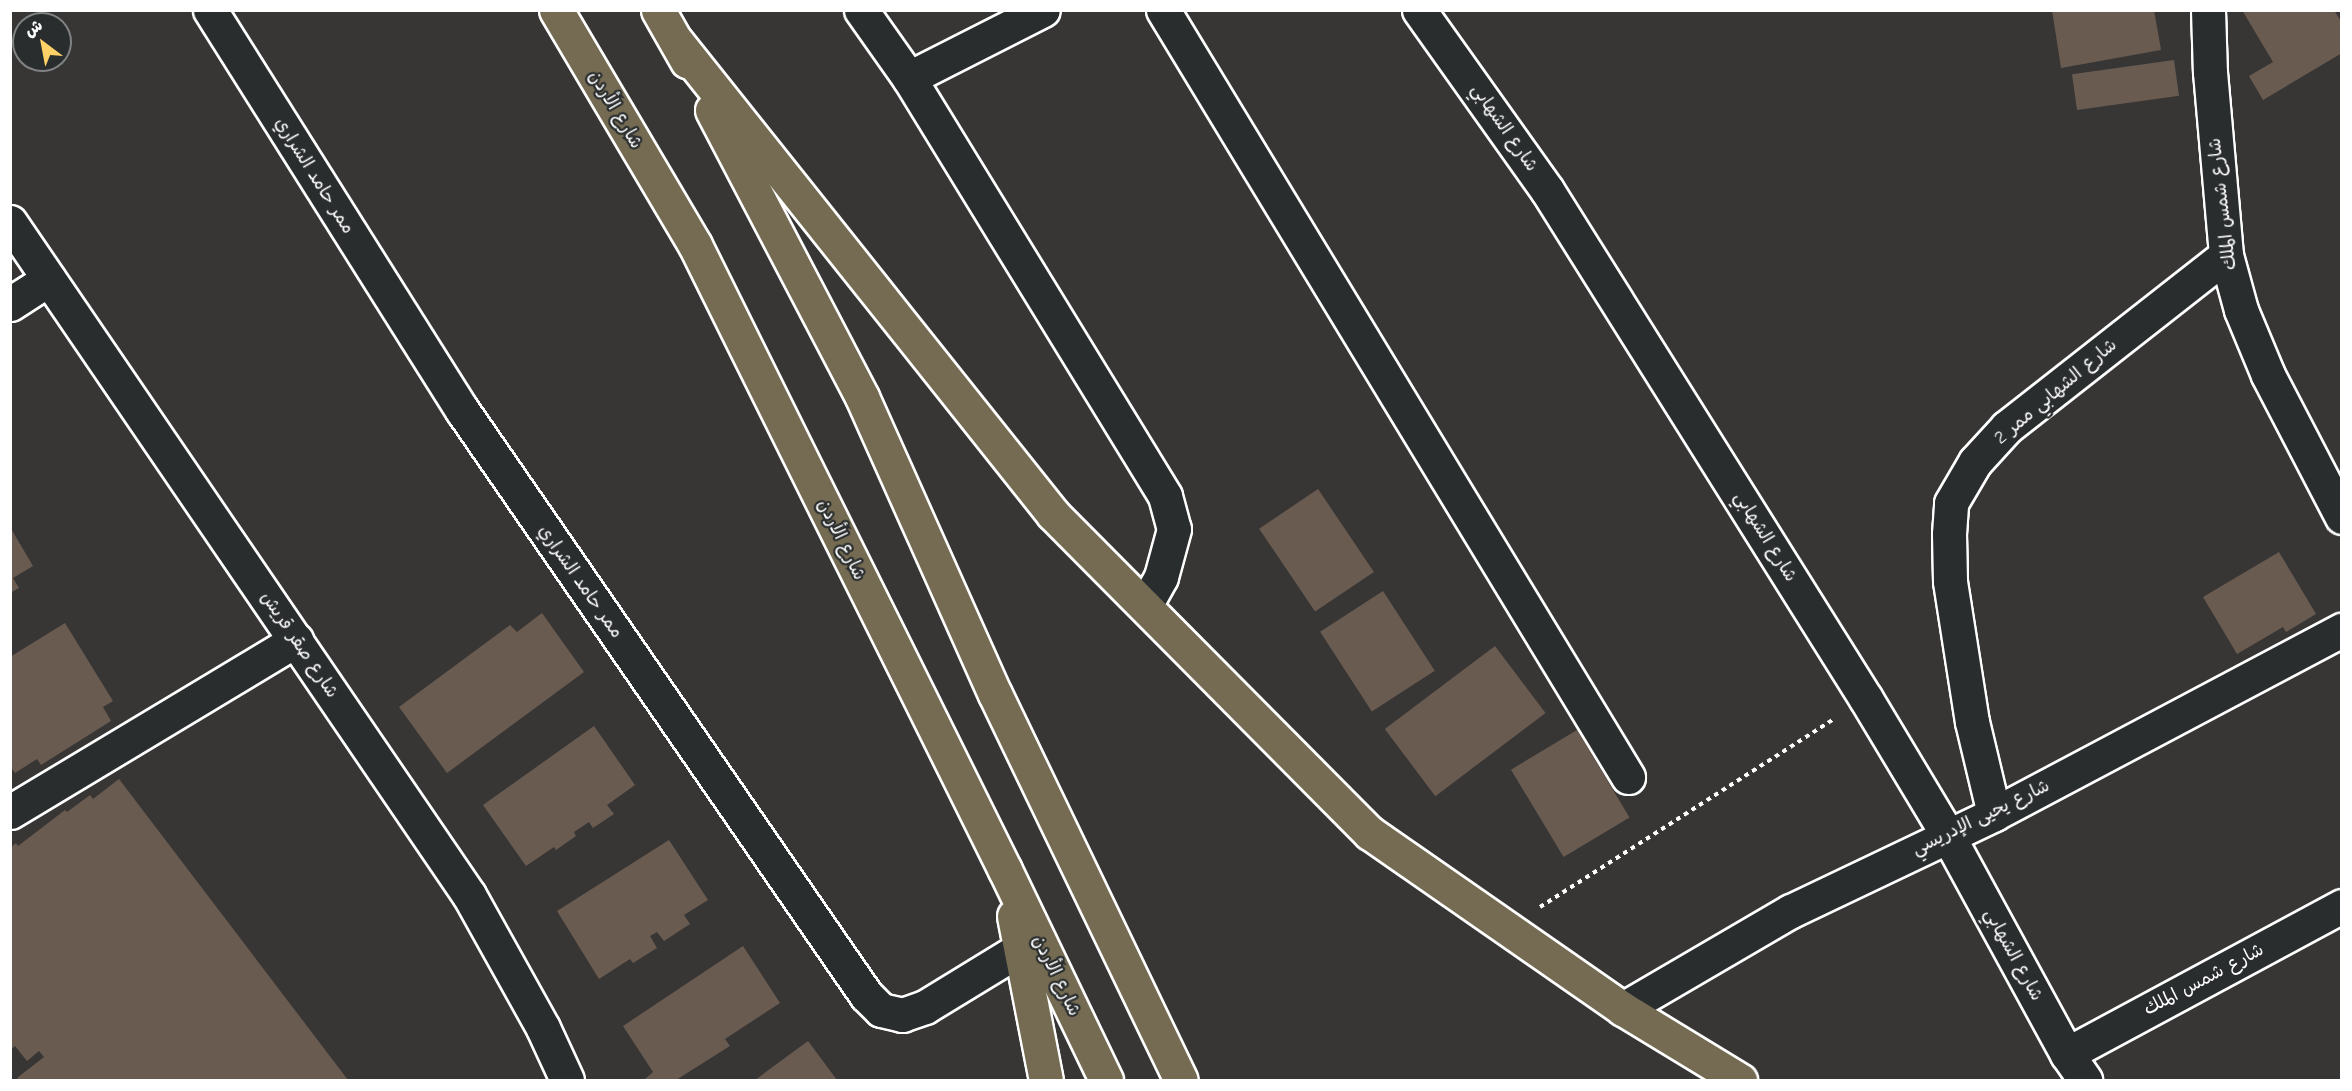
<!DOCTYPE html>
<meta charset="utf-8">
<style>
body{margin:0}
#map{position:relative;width:2352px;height:1091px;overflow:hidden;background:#373635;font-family:"Comic Neue","Playpen Sans Arabic",sans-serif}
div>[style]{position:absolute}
.building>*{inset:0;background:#6a5b51;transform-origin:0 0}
.path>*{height:4px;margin-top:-2px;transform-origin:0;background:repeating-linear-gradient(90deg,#fff 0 4.5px,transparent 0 9px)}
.roads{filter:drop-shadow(2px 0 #fff) drop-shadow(-2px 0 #fff) drop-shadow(0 2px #fff) drop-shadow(0 -2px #fff)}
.minor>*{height:33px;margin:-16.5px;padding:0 16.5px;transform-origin:16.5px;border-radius:16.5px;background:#2a2d2e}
.trunk>*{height:33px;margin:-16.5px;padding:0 16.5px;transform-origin:16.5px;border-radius:16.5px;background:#746b52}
span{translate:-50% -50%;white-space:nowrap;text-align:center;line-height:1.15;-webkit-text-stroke:4.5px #2a2d2e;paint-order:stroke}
.street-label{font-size:18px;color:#fff}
.frame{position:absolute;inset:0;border:12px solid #fff;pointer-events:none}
.north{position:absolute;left:12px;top:12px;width:60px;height:60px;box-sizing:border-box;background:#2a2d2e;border:2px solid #7f8182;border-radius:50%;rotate:328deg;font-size:16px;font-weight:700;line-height:24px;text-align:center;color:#fff}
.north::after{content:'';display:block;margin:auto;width:21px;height:27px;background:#ffd166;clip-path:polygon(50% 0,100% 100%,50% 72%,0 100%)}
</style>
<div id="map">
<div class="building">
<i style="clip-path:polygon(2052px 10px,2154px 10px,2161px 50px,2061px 68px)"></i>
<i style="clip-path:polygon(2242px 10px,2334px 10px,2342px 23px,2342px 53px,2263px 100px,2249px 76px,2273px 62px)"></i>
<i style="left:2174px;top:60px;width:36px;height:103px;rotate:82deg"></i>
<i style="left:1318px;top:489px;width:100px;height:71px;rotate:56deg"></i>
<i style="clip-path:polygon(10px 527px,33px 566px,13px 578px,19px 588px,10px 593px)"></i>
<i style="clip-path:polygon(2279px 552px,2316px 614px,2286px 632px,2283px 627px,2237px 654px,2203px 597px)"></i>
<i style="left:1383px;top:591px;width:95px;height:75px;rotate:57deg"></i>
<i style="clip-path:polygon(542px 613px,584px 672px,447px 773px,399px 707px,510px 625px,517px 632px)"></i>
<i style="clip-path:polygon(65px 623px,113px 701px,103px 707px,111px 721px,41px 765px,37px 759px,15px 773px,10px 766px,10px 657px)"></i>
<i style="left:1495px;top:646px;width:84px;height:138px;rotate:53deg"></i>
<i style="clip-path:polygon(594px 726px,635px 785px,607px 805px,614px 814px,593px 828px,589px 822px,574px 832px,576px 836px,556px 850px,554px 847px,526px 866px,483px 805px)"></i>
<i style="left:1577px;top:730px;width:102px;height:77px;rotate:59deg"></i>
<i style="clip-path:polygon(119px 779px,348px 1080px,19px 1080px,17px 1078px,44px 1057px,39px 1051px,27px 1061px,15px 1046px,10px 1050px,10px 848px,16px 843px,18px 846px,65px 810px,67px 812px,90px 795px,93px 799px)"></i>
<i style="clip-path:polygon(669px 840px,708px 900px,684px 915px,690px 924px,664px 941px,657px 932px,650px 936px,657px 948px,633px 963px,630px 959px,599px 979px,557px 911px)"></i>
<i style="clip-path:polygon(743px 946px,780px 1003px,725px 1039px,730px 1046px,676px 1080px,644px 1080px,653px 1072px,623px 1026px)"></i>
<i style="clip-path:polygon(808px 1041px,837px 1080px,755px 1080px)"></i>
</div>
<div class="path">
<i style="left:1540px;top:907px;width:350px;rotate:-32.6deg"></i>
</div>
<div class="roads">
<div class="minor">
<i style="left:210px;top:10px;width:473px;rotate:57.8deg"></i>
<i style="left:462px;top:410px;width:711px;rotate:55.37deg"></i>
<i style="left:866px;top:995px;width:21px;rotate:45deg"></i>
<i style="left:881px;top:1010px;width:22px;rotate:13deg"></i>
<i style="left:902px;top:1015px;width:24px;rotate:-19deg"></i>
<i style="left:925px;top:1007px;width:111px;rotate:-31.4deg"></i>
<i style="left:861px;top:10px;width:83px;rotate:54.8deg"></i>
<i style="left:909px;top:78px;width:490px;rotate:58.5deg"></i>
<i style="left:1165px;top:496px;width:34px;rotate:75deg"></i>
<i style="left:1174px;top:529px;width:50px;rotate:105.2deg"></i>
<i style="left:1161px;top:577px;width:33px;rotate:119deg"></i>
<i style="left:1163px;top:10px;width:897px;rotate:58.77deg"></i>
<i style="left:1419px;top:10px;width:221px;rotate:54.6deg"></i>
<i style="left:1547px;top:190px;width:601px;rotate:57.92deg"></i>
<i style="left:1866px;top:699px;width:157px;rotate:59deg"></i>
<i style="left:1947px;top:834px;width:251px;rotate:61.4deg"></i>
<i style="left:2067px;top:1054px;width:32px;rotate:55deg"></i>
<i style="left:2208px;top:10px;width:62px;rotate:88.2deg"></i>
<i style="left:2210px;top:72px;width:184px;rotate:85deg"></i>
<i style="left:2226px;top:255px;width:57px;rotate:74.7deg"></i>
<i style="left:2241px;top:310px;width:70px;rotate:67.4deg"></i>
<i style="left:2268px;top:375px;width:160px;rotate:62.5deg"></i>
<i style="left:909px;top:78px;width:150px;rotate:-26.9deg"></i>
<i style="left:10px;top:222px;width:815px;rotate:55.71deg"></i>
<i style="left:469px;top:895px;width:152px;rotate:60.9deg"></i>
<i style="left:543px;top:1028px;width:57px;rotate:65.2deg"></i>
<i style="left:10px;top:304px;width:46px;rotate:-32.7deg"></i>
<i style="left:10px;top:812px;width:334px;rotate:-31deg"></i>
<i style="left:1994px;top:814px;width:95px;rotate:-103.4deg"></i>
<i style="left:1972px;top:722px;width:143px;rotate:-98.9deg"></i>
<i style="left:1950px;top:581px;width:47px;rotate:-91.2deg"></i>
<i style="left:1949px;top:534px;width:31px;rotate:-86deg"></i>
<i style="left:1951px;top:503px;width:48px;rotate:-59.7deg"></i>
<i style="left:1975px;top:462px;width:47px;rotate:-47.6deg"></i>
<i style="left:2007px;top:427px;width:278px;rotate:-38.1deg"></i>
<i style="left:1623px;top:1009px;width:194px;rotate:-30.3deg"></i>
<i style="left:1791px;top:911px;width:225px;rotate:-25.5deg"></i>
<i style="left:1994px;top:814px;width:394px;rotate:-27.9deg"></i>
<i style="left:2067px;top:1054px;width:312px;rotate:-28.3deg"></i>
</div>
<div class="trunk">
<i style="left:556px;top:10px;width:273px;rotate:59.4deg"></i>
<i style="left:695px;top:245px;width:698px;rotate:63.62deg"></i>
<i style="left:1005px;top:870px;width:233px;rotate:64.3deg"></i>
<i style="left:658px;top:10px;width:59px;rotate:60.4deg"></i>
<i style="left:677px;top:42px;width:603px;rotate:51.46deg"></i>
<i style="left:1053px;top:514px;width:450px;rotate:45.2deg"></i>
<i style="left:1370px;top:833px;width:308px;rotate:34.8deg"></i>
<i style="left:1623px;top:1009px;width:137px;rotate:31.3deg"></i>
<i style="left:712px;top:110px;width:324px;rotate:62.4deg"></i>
<i style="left:862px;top:397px;width:325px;rotate:65.9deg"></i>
<i style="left:995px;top:694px;width:428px;rotate:64.3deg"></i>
<i style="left:1014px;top:916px;width:167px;rotate:79deg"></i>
</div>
</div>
<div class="street-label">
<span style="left:615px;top:110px;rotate:59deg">شارع الأردن</span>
<span style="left:1504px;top:128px;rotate:55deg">شارع الشهابي</span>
<span style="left:314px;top:176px;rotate:58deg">ممر حامد الشراري</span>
<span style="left:2223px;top:204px;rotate:-97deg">شارع شمس الملك</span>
<span style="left:2056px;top:392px;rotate:-40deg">شارع الشهابي ممر 2</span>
<span style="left:1765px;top:537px;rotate:58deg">شارع الشهابي</span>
<span style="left:841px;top:540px;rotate:64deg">شارع الأردن</span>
<span style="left:580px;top:582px;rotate:55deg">ممر حامد الشراري</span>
<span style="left:299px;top:645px;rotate:56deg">شارع صقر قريش</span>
<span style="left:1981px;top:818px;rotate:-26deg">شارع يحيى الإدريسي</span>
<span style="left:2013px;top:955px;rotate:61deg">شارع الشهابي</span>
<span style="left:1056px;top:976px;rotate:64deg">شارع الأردن</span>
<span style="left:2204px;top:980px;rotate:-28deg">شارع شمس الملك</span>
</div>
<div class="frame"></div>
<div class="north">ش</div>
</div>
